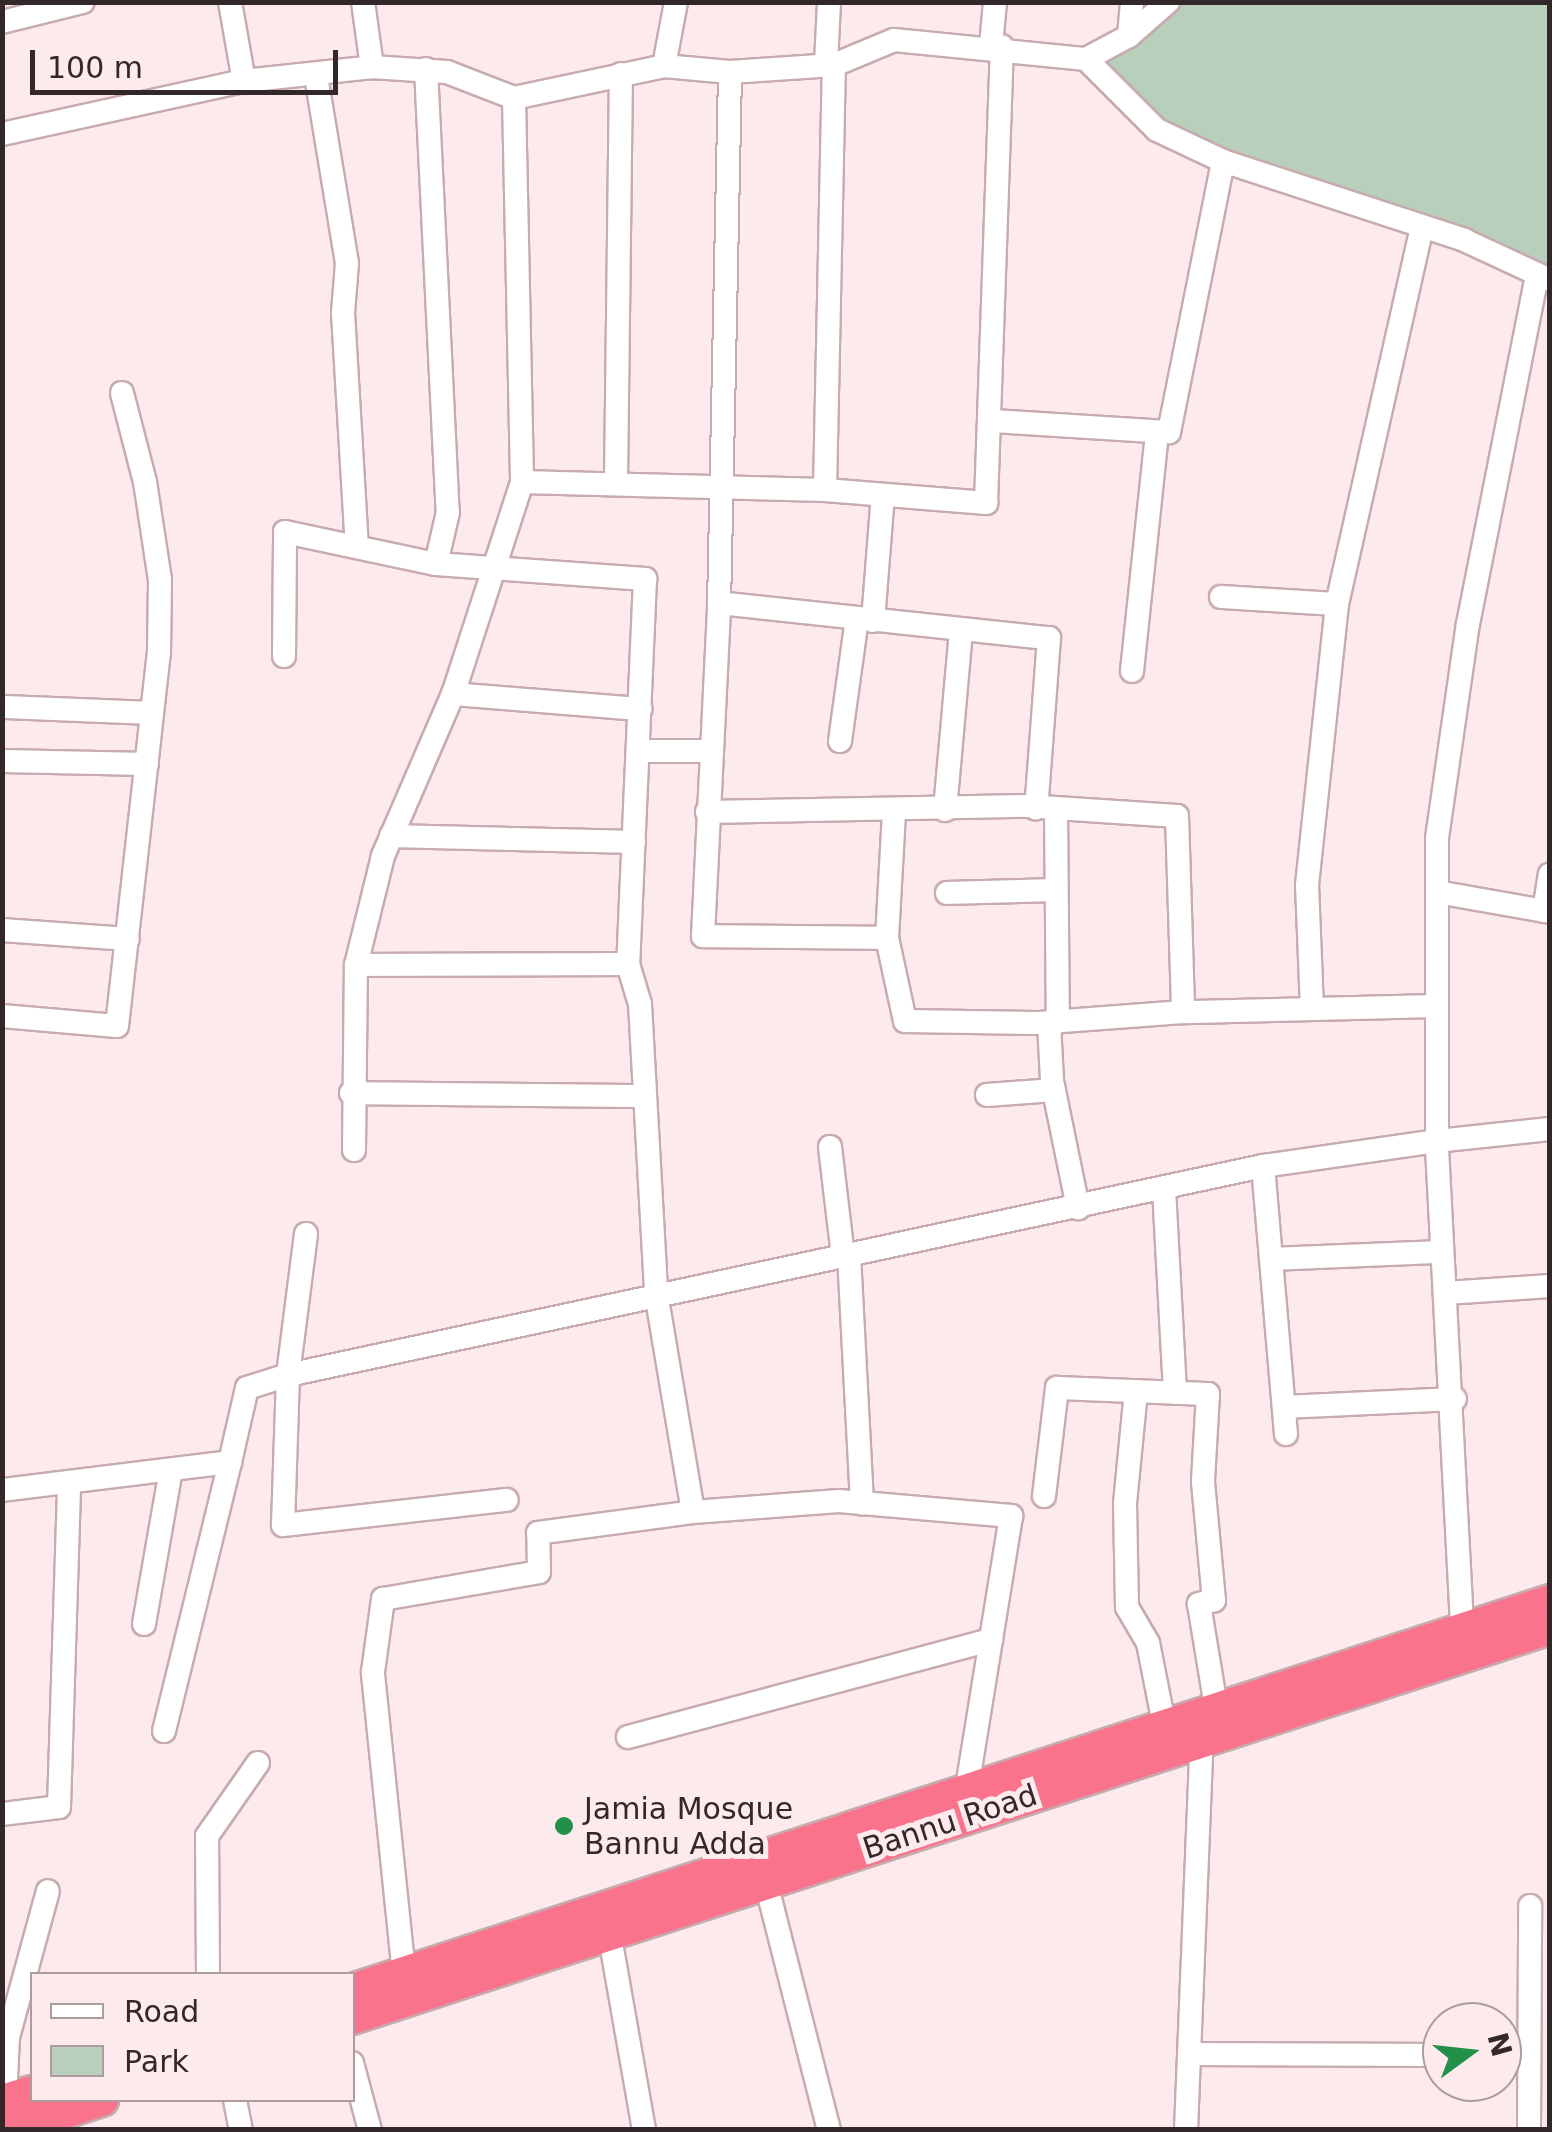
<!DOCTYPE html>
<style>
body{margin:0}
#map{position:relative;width:1552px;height:2132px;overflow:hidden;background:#fceaec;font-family:"DejaVu Sans",sans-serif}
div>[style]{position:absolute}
.green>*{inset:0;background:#b8cfbc}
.roads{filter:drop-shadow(2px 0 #c7abae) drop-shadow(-2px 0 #c7abae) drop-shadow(0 2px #c7abae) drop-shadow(0 -2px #c7abae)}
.minor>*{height:22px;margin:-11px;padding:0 11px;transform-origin:11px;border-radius:11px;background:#fff}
.highway>*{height:32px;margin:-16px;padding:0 16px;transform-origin:16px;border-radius:16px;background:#fa738d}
.dots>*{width:28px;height:28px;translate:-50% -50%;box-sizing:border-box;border:5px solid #fceaec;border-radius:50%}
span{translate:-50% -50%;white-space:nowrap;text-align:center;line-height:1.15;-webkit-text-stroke:10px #fceaec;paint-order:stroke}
.poi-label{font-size:30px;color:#332829}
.left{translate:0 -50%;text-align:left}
.street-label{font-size:30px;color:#332829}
.frame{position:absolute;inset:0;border:5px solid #332829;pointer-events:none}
.legend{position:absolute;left:30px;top:1972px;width:325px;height:130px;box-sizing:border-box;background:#fceaec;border:2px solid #ac9c9e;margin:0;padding:12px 18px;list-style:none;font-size:30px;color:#332829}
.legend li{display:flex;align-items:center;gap:20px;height:50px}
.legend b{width:50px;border:2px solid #ac9c9e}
.north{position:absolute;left:1422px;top:2002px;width:100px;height:100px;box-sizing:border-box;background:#fceaec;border:2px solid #ac9c9e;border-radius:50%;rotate:75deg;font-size:28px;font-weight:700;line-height:40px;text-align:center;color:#332829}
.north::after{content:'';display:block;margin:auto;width:35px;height:45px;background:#229049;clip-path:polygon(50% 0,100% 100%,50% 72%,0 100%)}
.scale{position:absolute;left:30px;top:50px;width:308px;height:45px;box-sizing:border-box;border:5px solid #332829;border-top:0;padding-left:12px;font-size:30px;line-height:35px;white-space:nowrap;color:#332829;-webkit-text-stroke:8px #fceaec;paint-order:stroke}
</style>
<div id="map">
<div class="green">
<i style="clip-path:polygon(1180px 3px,1549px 3px,1549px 269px,1274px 173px,1146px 110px,1102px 63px)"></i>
</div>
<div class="roads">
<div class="minor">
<i style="left:230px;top:2px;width:80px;rotate:80deg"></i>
<i style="left:363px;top:2px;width:66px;rotate:82.1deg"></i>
<i style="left:2px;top:22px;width:83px;rotate:-13.9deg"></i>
<i style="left:1129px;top:36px;width:34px;rotate:-85deg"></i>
<i style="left:991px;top:46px;width:44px;rotate:-84.8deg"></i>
<i style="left:1086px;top:59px;width:100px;rotate:45deg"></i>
<i style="left:1157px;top:130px;width:73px;rotate:25.2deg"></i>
<i style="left:1223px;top:161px;width:254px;rotate:18.1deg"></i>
<i style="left:1464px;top:240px;width:95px;rotate:24.9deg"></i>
<i style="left:826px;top:64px;width:62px;rotate:-87.2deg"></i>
<i style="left:664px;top:66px;width:65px;rotate:-79.4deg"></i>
<i style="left:426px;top:69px;width:444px;rotate:87.2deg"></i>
<i style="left:448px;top:512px;width:53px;rotate:103deg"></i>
<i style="left:316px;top:76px;width:190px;rotate:80.6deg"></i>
<i style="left:347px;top:263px;width:50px;rotate:94.6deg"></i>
<i style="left:343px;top:313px;width:233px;rotate:86.6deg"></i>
<i style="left:514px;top:98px;width:384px;rotate:88.8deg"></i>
<i style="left:522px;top:482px;width:223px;rotate:108deg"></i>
<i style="left:453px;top:694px;width:176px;rotate:113.4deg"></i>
<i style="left:383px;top:856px;width:112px;rotate:103.9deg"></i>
<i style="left:356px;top:965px;width:272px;rotate:-0.2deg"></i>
<i style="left:2px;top:134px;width:248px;rotate:-12.4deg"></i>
<i style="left:244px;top:81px;width:129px;rotate:-6.2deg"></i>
<i style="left:372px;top:67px;width:75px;rotate:3.8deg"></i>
<i style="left:447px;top:72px;width:72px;rotate:21.2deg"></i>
<i style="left:514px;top:98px;width:153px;rotate:-12deg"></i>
<i style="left:664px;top:66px;width:66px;rotate:5.2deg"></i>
<i style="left:730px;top:72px;width:104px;rotate:-3.9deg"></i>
<i style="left:834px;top:65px;width:65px;rotate:-22.6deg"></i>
<i style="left:894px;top:40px;width:193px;rotate:5.7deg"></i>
<i style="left:1086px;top:59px;width:49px;rotate:-28.1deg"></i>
<i style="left:1129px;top:36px;width:52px;rotate:-41.1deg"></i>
<i style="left:992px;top:421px;width:177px;rotate:3.6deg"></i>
<i style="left:1169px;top:432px;width:276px;rotate:-78.7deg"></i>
<i style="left:616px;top:481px;width:407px;rotate:-89.3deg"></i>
<i style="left:522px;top:482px;width:303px;rotate:1.5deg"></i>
<i style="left:825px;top:490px;width:162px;rotate:4.6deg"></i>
<i style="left:986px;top:503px;width:457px;rotate:-88deg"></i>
<i style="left:825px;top:490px;width:425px;rotate:-88.8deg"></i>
<i style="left:1221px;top:597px;width:116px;rotate:3.5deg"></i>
<i style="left:719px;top:603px;width:332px;rotate:6.1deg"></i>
<i style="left:1049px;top:638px;width:171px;rotate:94.3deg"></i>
<i style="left:873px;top:621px;width:126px;rotate:-85.5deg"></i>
<i style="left:284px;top:656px;width:124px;rotate:-89.5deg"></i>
<i style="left:285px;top:532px;width:154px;rotate:12deg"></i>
<i style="left:436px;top:564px;width:210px;rotate:4.1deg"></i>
<i style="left:645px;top:579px;width:385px;rotate:92.5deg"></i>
<i style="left:628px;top:964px;width:42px;rotate:73.3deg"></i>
<i style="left:640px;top:1004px;width:289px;rotate:86.8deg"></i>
<i style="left:656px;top:1293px;width:222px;rotate:80.4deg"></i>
<i style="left:693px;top:1512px;width:146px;rotate:-4.3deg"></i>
<i style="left:839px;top:1501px;width:173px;rotate:5deg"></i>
<i style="left:1011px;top:1516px;width:276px;rotate:99.2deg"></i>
<i style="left:1132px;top:671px;width:239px;rotate:-84deg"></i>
<i style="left:453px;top:694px;width:188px;rotate:4.6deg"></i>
<i style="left:5px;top:707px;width:147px;rotate:2.3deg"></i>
<i style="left:840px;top:741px;width:123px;rotate:-82.1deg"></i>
<i style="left:638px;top:751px;width:73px"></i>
<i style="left:2px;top:761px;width:145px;rotate:1.2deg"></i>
<i style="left:1056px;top:809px;width:213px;rotate:89.5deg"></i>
<i style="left:945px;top:810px;width:179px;rotate:-84.9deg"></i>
<i style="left:707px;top:812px;width:319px;rotate:-1.1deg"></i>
<i style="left:1026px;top:806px;width:151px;rotate:3.8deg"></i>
<i style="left:1177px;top:816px;width:196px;rotate:88.2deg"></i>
<i style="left:391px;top:836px;width:243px;rotate:1.4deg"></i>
<i style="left:1437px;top:892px;width:115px;rotate:10deg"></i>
<i style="left:947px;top:893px;width:109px;rotate:-1.6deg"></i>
<i style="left:1544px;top:911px;width:37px;rotate:-81deg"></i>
<i style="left:2px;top:930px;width:126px;rotate:4.1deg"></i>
<i style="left:887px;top:938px;width:126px;rotate:-86.8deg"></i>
<i style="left:1437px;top:1006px;width:168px;rotate:-90deg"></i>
<i style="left:1437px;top:838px;width:216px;rotate:-81.8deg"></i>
<i style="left:1468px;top:624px;width:355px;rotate:-78.8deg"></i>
<i style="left:1312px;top:1009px;width:124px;rotate:-92.3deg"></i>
<i style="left:1307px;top:885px;width:283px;rotate:-83.9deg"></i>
<i style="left:1337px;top:604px;width:383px;rotate:-77.3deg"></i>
<i style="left:2px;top:1016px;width:115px;rotate:5deg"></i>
<i style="left:117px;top:1026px;width:376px;rotate:-83.6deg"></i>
<i style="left:159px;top:652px;width:72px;rotate:-89.2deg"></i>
<i style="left:160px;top:580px;width:99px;rotate:-98.7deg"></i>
<i style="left:145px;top:482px;width:92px;rotate:-104.5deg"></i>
<i style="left:1049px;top:1023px;width:58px;rotate:87deg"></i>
<i style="left:1052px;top:1081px;width:130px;rotate:78.4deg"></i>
<i style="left:351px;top:1093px;width:294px;rotate:0.6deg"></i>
<i style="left:987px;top:1095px;width:67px;rotate:-4.3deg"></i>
<i style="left:830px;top:1147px;width:110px;rotate:83.2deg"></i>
<i style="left:354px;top:1150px;width:185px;rotate:-89.4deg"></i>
<i style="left:1263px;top:1166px;width:269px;rotate:85.1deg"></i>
<i style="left:1164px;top:1189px;width:204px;rotate:86.9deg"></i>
<i style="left:306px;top:1234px;width:142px;rotate:97.3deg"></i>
<i style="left:288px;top:1375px;width:150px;rotate:91.9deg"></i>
<i style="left:283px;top:1525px;width:225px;rotate:-6.4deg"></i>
<i style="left:849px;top:1255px;width:249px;rotate:87deg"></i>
<i style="left:1271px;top:1259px;width:170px;rotate:-2.4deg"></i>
<i style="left:1446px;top:1293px;width:104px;rotate:-3.9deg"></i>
<i style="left:1136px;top:1391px;width:113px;rotate:95.6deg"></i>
<i style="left:1125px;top:1503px;width:104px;rotate:88.9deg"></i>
<i style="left:1127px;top:1607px;width:42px;rotate:59.7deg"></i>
<i style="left:1148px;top:1643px;width:83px;rotate:78.8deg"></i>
<i style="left:1284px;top:1407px;width:171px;rotate:-2.7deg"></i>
<i style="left:2px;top:1490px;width:230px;rotate:-7deg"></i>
<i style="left:230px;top:1462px;width:76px;rotate:-77.1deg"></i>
<i style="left:247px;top:1388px;width:43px;rotate:-17.6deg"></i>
<i style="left:288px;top:1375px;width:997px;rotate:-12.1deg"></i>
<i style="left:1263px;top:1166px;width:176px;rotate:-8.2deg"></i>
<i style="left:1437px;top:1141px;width:135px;rotate:-90deg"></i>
<i style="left:1437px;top:1006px;width:254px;rotate:178.6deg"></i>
<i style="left:1183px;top:1012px;width:148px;rotate:175.7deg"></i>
<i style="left:1035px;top:1023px;width:130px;rotate:-179.1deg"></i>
<i style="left:905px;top:1021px;width:85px;rotate:-102.2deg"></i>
<i style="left:887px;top:938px;width:184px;rotate:-179.4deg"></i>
<i style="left:703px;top:936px;width:329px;rotate:-87.2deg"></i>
<i style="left:719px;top:607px;width:535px;rotate:-88.82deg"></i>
<i style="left:1044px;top:1496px;width:109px;rotate:-83.1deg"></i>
<i style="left:1057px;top:1388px;width:151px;rotate:2.3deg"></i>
<i style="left:1208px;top:1394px;width:88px;rotate:93.3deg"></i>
<i style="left:1203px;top:1482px;width:119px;rotate:84.7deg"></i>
<i style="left:1214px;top:1600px;width:16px;rotate:165deg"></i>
<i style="left:1199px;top:1604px;width:104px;rotate:80.6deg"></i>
<i style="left:144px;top:1624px;width:156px;rotate:-80.1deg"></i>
<i style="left:1462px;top:1625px;width:485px;rotate:-93deg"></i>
<i style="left:1437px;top:1141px;width:114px;rotate:-6.1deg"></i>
<i style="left:164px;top:1731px;width:277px;rotate:-76.2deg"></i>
<i style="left:628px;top:1737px;width:376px;rotate:-15deg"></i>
<i style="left:2px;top:1814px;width:57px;rotate:-7deg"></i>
<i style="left:59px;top:1807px;width:324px;rotate:-88.2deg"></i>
<i style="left:766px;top:1883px;width:255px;rotate:75.7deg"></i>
<i style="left:610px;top:1937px;width:196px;rotate:80deg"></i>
<i style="left:208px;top:1974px;width:138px;rotate:-90.4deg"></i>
<i style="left:207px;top:1836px;width:89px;rotate:-55.1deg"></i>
<i style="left:404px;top:1974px;width:304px;rotate:-95.9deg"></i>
<i style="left:373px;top:1672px;width:74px;rotate:-82.2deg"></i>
<i style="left:383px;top:1599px;width:158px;rotate:-9.8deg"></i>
<i style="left:539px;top:1572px;width:39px;rotate:-91deg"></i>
<i style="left:538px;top:1533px;width:156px;rotate:-7.7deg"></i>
<i style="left:1189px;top:2054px;width:253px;rotate:0.2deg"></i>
<i style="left:1502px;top:2055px;width:27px"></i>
<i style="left:352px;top:2063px;width:69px;rotate:75deg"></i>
<i style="left:5px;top:2100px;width:63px;rotate:-87.3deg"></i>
<i style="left:8px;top:2037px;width:151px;rotate:-74.7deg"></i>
<i style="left:235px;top:2100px;width:31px;rotate:79deg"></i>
<i style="left:1186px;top:2130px;width:391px;rotate:-87.7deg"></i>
<i style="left:1529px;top:2130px;width:224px;rotate:-89.7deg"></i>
</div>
<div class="highway">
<i style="left:352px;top:1990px;width:1260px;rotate:-17.99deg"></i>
<i style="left:352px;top:2018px;width:1260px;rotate:-18.03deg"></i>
<i style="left:2px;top:2101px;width:31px;rotate:-17deg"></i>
<i style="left:10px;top:2130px;width:97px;rotate:-18.1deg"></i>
</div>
</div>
<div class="dots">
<i style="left:564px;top:1826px;background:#229049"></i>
</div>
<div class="poi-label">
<span class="left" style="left:584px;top:1826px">Jamia Mosque<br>Bannu Adda</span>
</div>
<div class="street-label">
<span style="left:950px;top:1822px;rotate:-18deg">Bannu Road</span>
</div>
<div class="frame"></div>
<ul class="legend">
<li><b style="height:12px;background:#fff"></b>Road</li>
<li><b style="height:28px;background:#b8cfbc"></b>Park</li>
</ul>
<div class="north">N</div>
<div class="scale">100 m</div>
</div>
